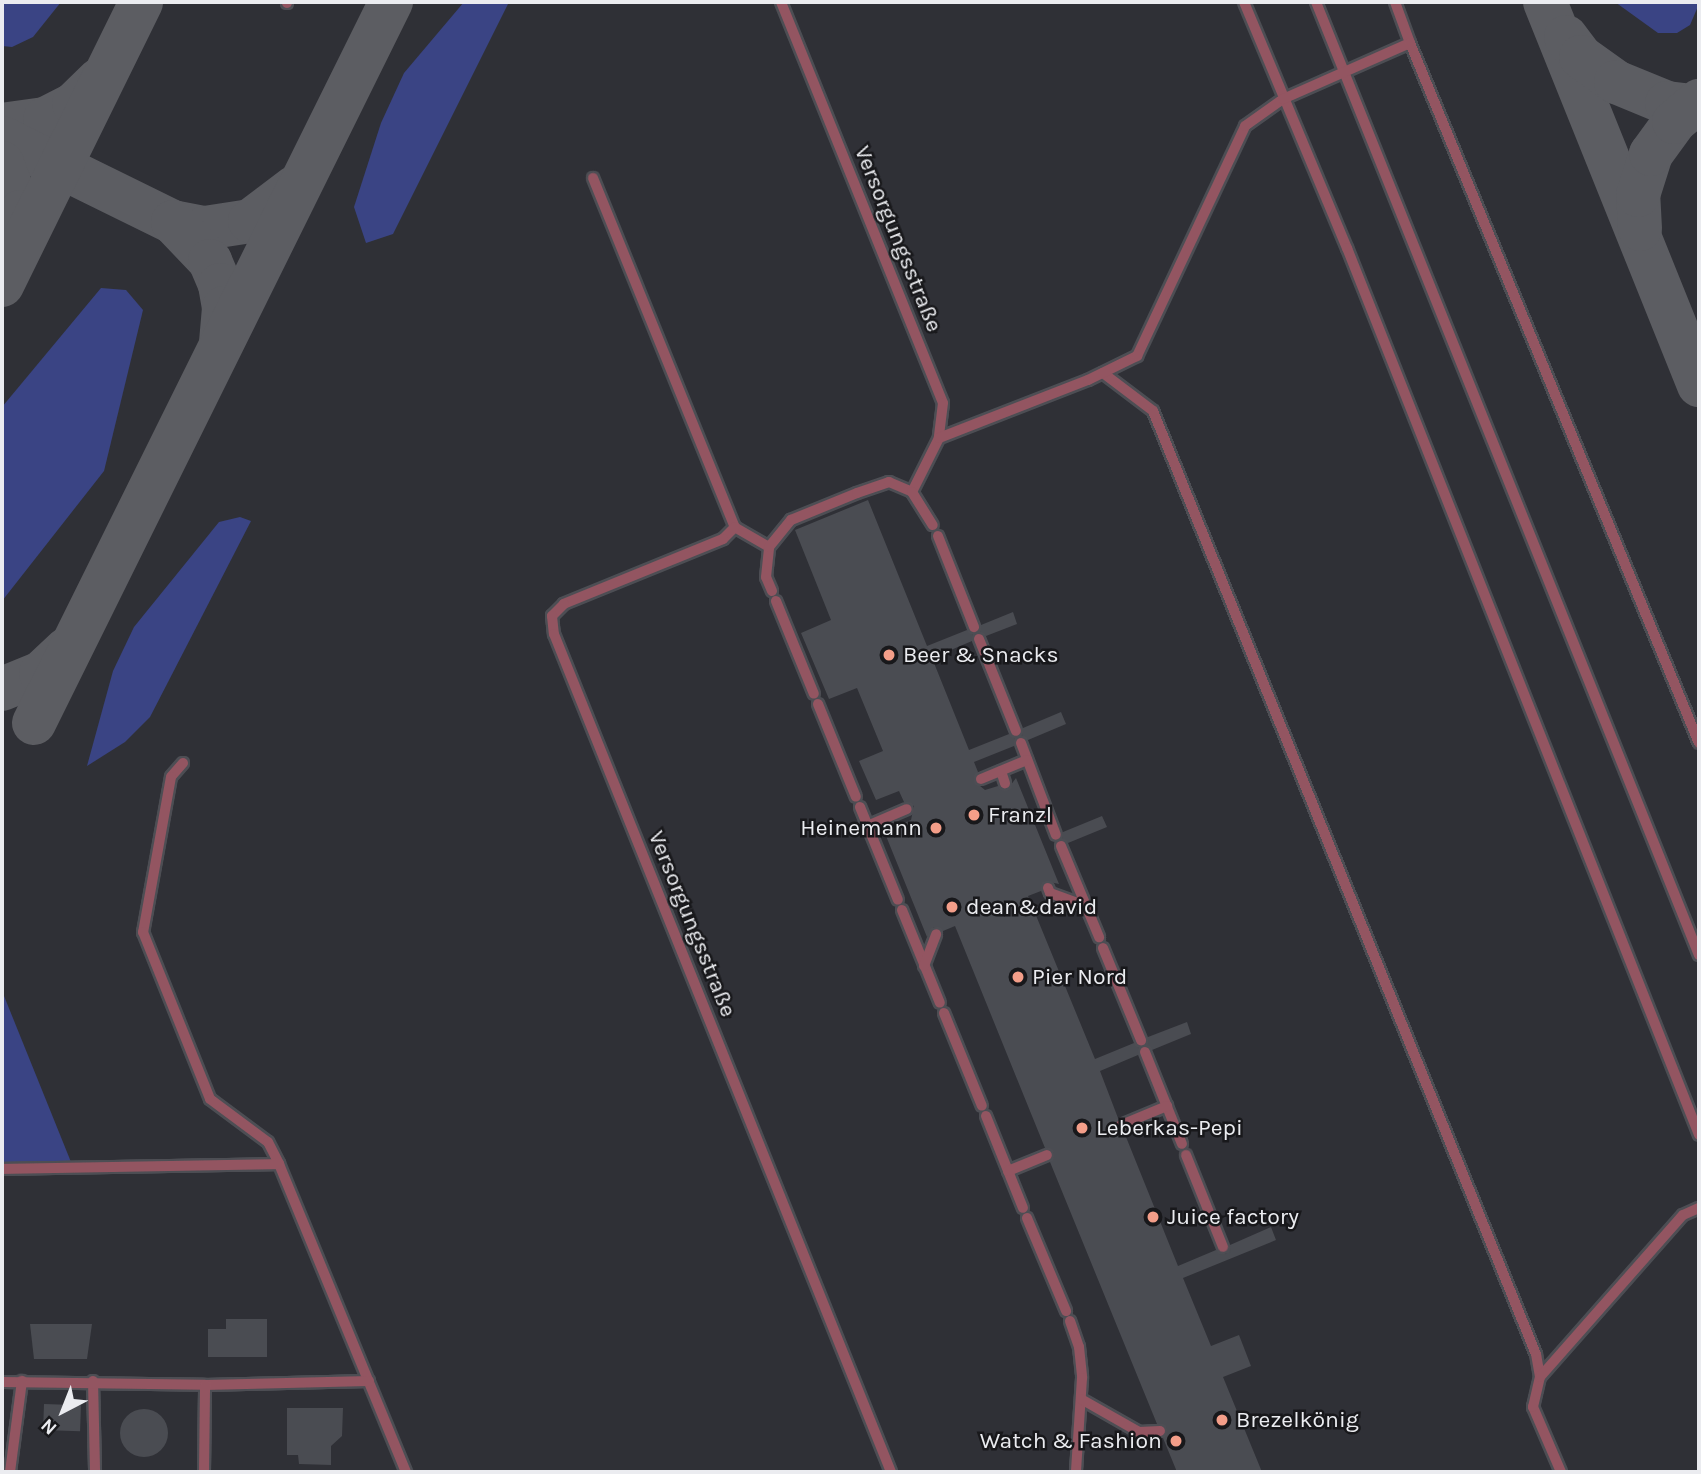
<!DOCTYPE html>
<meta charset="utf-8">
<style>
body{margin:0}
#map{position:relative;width:1701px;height:1474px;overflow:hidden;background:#2f3036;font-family:Karla,sans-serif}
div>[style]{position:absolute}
.green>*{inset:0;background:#3a4484}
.taxiway>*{height:44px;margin:-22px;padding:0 22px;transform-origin:22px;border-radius:22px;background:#5c5d62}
.building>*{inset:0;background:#4a4c52;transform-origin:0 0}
.round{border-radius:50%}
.roads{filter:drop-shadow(2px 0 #4d4e54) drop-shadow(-2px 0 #4d4e54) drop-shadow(0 2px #4d4e54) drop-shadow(0 -2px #4d4e54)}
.service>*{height:10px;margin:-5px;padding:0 5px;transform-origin:5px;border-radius:5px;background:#935561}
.dots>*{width:19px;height:19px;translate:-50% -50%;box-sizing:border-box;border:4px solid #18181b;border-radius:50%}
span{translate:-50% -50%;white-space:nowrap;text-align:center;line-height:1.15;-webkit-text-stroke:5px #18181b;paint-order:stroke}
.street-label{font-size:23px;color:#ebecf0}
.poi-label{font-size:23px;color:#ebecf0}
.left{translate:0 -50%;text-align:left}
.right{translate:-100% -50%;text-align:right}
.frame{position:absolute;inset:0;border:4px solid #ebecf0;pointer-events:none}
.north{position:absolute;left:28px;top:1376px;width:70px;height:70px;-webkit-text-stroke:5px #18181b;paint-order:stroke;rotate:222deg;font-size:19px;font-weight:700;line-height:28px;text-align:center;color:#ebecf0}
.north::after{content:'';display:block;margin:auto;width:24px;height:32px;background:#ebecf0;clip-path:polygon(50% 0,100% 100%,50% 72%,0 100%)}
</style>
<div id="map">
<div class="green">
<i style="clip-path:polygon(2px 2px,61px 2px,33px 37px,12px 47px,2px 46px)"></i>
<i style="clip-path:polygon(464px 2px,509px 2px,393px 234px,366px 243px,354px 207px,381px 123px,404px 73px)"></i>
<i style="clip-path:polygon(1615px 2px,1699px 2px,1699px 4px,1690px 25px,1677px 33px,1658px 33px)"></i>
<i style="clip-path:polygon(101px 288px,126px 290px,143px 310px,104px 471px,2px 601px,2px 407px)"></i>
<i style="clip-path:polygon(240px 517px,251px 521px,150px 717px,125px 742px,87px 766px,113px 671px,134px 627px,219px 522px)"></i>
<i style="clip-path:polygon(2px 991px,71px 1162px,2px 1165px)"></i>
</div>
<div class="taxiway">
<i style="left:1545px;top:2px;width:413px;rotate:68.1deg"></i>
<i style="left:1566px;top:37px;width:25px;rotate:53deg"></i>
<i style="left:1581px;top:57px;width:43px;rotate:35.5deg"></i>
<i style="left:1616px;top:82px;width:55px;rotate:22.4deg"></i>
<i style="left:1667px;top:103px;width:32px;rotate:7deg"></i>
<i style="left:2px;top:125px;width:43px;rotate:-7.9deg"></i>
<i style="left:45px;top:119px;width:33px;rotate:-27deg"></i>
<i style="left:74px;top:104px;width:35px;rotate:-44deg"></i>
<i style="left:2px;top:138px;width:191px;rotate:26.2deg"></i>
<i style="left:173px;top:222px;width:33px;rotate:11deg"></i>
<i style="left:205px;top:228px;width:46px;rotate:-8.8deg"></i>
<i style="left:250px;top:221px;width:56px;rotate:-37.1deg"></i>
<i style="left:2px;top:163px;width:52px;rotate:69.8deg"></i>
<i style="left:20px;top:212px;width:38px;rotate:96deg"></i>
<i style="left:173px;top:222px;width:54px;rotate:46.5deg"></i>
<i style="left:210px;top:261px;width:26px;rotate:67deg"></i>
<i style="left:220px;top:285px;width:23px;rotate:80deg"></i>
<i style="left:224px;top:308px;width:33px;rotate:95deg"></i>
<i style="left:1640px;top:229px;width:34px;rotate:-93deg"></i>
<i style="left:1638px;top:195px;width:43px;rotate:-72.4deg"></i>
<i style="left:1651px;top:154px;width:39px;rotate:-54deg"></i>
<i style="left:1674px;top:122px;width:33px;rotate:-40deg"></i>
<i style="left:2px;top:285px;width:315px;rotate:-63.8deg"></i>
<i style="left:2px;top:689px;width:42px;rotate:-22.3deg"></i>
<i style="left:41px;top:673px;width:35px;rotate:-43deg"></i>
<i style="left:34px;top:723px;width:805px;rotate:-63.66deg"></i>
</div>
<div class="building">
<i style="clip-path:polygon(868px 500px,927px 646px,967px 630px,973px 634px,972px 641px,932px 658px,969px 750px,1009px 734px,1015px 738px,1014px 746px,974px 762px,978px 772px,974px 781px,985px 790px,998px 786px,1007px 790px,1016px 778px,1059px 884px,1045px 881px,1041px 891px,1028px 896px,1095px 1059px,1134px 1043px,1139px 1047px,1138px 1055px,1100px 1071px,1118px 1118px,1114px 1127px,1124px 1132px,1178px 1266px,1216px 1250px,1226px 1254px,1230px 1245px,1271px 1227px,1276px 1240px,1183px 1278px,1211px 1346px,1239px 1335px,1251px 1366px,1223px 1377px,1262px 1472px,1177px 1472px,1163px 1438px,1167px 1428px,1157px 1424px,1050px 1162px,1054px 1153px,1045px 1148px,955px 926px,943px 931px,934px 927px,927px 937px,884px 831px,911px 820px,914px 806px,904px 802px,899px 791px,876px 800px,859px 761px,883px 751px,857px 688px,829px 699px,801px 633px,831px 620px,795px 530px)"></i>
<i style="clip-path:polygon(1013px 612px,1017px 624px,986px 636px,980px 632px,981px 625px)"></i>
<i style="clip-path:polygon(1061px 712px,1066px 724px,1028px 740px,1022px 736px,1023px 728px)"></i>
<i style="clip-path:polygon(1102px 816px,1107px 827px,1068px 843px,1062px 839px,1063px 832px)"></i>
<i style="clip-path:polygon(1187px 1022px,1191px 1034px,1152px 1050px,1147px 1045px,1148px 1037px)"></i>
<i style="clip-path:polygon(226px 1319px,267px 1319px,267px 1357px,208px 1357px,208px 1329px,226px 1329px)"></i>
<i style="clip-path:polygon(30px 1324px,92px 1324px,87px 1359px,34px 1359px)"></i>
<i style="left:44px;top:1404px;width:37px;height:26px;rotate:2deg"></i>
<i style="clip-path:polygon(287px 1408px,343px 1408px,342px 1436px,331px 1446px,331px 1465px,299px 1464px,298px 1455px,287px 1455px)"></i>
<i class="round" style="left:120px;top:1409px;width:48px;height:48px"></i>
</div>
<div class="roads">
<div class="service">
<i style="left:781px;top:2px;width:432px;rotate:68deg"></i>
<i style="left:943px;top:403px;width:35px;rotate:97deg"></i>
<i style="left:939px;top:438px;width:60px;rotate:116.6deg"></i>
<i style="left:1244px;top:2px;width:267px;rotate:67.3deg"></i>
<i style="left:1347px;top:248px;width:954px;rotate:68.35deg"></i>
<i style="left:1316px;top:2px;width:1027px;rotate:68.11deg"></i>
<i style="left:1395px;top:2px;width:44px;rotate:69.9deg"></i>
<i style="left:287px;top:3px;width:1px;rotate:-90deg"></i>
<i style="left:593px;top:178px;width:377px;rotate:67.9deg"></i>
<i style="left:1103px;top:373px;width:63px;rotate:37.2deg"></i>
<i style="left:1153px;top:411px;width:1018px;rotate:67.9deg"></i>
<i style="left:1536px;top:1354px;width:23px;rotate:80deg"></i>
<i style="left:939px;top:438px;width:160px;rotate:-21.3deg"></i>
<i style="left:1088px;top:380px;width:55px;rotate:-26.1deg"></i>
<i style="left:1137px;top:356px;width:254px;rotate:-64.8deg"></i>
<i style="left:1245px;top:126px;width:47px;rotate:-35.4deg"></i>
<i style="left:1283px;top:99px;width:139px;rotate:-23.8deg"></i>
<i style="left:1410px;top:43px;width:757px;rotate:67.57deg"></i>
<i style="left:938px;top:536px;width:98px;rotate:68.4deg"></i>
<i style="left:769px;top:547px;width:39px;rotate:-150deg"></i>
<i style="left:735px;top:527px;width:17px;rotate:135deg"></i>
<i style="left:723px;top:539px;width:172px;rotate:157.8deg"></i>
<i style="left:564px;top:604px;width:17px;rotate:135deg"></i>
<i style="left:552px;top:616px;width:18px;rotate:84deg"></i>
<i style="left:554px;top:634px;width:903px;rotate:68.09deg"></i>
<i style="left:772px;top:591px;width:15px;rotate:-113deg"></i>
<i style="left:766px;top:577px;width:30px;rotate:-84deg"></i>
<i style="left:769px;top:547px;width:35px;rotate:-51deg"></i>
<i style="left:791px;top:520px;width:71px;rotate:-22.2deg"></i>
<i style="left:857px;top:493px;width:34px;rotate:-19deg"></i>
<i style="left:889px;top:482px;width:25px;rotate:23deg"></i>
<i style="left:912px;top:492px;width:39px;rotate:58deg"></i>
<i style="left:776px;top:601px;width:100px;rotate:67.8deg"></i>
<i style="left:979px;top:639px;width:99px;rotate:68.1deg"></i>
<i style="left:818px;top:704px;width:100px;rotate:67.8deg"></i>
<i style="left:1021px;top:743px;width:98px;rotate:69.2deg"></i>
<i style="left:183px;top:763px;width:18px;rotate:131deg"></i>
<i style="left:171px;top:777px;width:158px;rotate:100.2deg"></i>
<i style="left:143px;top:932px;width:180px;rotate:68.1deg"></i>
<i style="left:210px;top:1099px;width:72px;rotate:36.6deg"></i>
<i style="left:268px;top:1142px;width:25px;rotate:63deg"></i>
<i style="left:279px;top:1164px;width:333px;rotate:67.6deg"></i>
<i style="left:1001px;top:771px;width:13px;rotate:72deg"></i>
<i style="left:981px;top:779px;width:50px;rotate:-22.4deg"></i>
<i style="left:860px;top:807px;width:100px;rotate:67.8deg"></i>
<i style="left:867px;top:826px;width:43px;rotate:-23deg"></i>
<i style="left:1061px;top:846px;width:99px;rotate:67.3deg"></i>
<i style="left:1048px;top:888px;width:5px;rotate:68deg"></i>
<i style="left:1050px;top:893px;width:38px;rotate:20deg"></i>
<i style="left:902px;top:910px;width:100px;rotate:67.8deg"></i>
<i style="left:1103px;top:948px;width:100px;rotate:67.6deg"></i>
<i style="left:924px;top:966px;width:34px;rotate:-69deg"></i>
<i style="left:944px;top:1013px;width:100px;rotate:67.8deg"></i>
<i style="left:1145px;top:1052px;width:99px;rotate:68.1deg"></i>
<i style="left:986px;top:1116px;width:99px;rotate:68.1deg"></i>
<i style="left:1121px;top:1125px;width:50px;rotate:-22.4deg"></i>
<i style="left:1186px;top:1155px;width:99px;rotate:68.1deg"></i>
<i style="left:2px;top:1169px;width:277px;rotate:-1deg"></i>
<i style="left:1008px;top:1171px;width:42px;rotate:-22.3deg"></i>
<i style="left:1027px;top:1218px;width:101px;rotate:67.2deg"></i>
<i style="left:1070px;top:1321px;width:28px;rotate:71deg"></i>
<i style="left:1079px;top:1347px;width:31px;rotate:84deg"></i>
<i style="left:1082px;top:1378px;width:94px;rotate:93.7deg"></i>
<i style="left:93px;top:1381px;width:91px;rotate:88.7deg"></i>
<i style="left:2px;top:1382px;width:203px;rotate:0.8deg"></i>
<i style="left:205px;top:1385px;width:164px;rotate:-1.4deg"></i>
<i style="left:1081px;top:1399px;width:67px;rotate:29.6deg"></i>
<i style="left:1139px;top:1432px;width:21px;rotate:-3deg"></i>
<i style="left:10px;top:1472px;width:92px;rotate:-82.5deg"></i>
<i style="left:204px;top:1472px;width:87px;rotate:-89.3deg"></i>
<i style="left:1561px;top:1472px;width:71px;rotate:-113.3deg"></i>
<i style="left:1533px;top:1407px;width:31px;rotate:-77deg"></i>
<i style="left:1540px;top:1377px;width:216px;rotate:-48.6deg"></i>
<i style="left:1683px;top:1215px;width:17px;rotate:-24deg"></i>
</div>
</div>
<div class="dots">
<i style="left:889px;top:655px;background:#f49e89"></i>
<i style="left:974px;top:815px;background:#f49e89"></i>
<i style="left:936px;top:828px;background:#f49e89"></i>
<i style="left:952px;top:907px;background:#f49e89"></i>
<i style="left:1018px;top:977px;background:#f49e89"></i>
<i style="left:1082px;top:1128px;background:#f49e89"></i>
<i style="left:1153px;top:1217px;background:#f49e89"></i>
<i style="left:1222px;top:1420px;background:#f49e89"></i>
<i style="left:1176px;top:1441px;background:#f49e89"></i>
</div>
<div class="street-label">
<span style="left:898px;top:239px;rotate:68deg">Versorgungsstraße</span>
<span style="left:692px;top:924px;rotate:68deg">Versorgungsstraße</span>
</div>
<div class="poi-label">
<span class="left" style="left:903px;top:655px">Beer &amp; Snacks</span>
<span class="left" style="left:988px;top:815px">Franzl</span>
<span class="right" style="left:922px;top:828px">Heinemann</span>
<span class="left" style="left:966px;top:907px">dean&amp;david</span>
<span class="left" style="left:1032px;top:977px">Pier Nord</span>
<span class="left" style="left:1096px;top:1128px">Leberkas-Pepi</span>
<span class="left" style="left:1167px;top:1217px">Juice factory</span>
<span class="left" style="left:1236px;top:1420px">Brezelkönig</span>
<span class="right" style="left:1162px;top:1441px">Watch &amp; Fashion</span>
</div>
<div class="frame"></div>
<div class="north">N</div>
</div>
